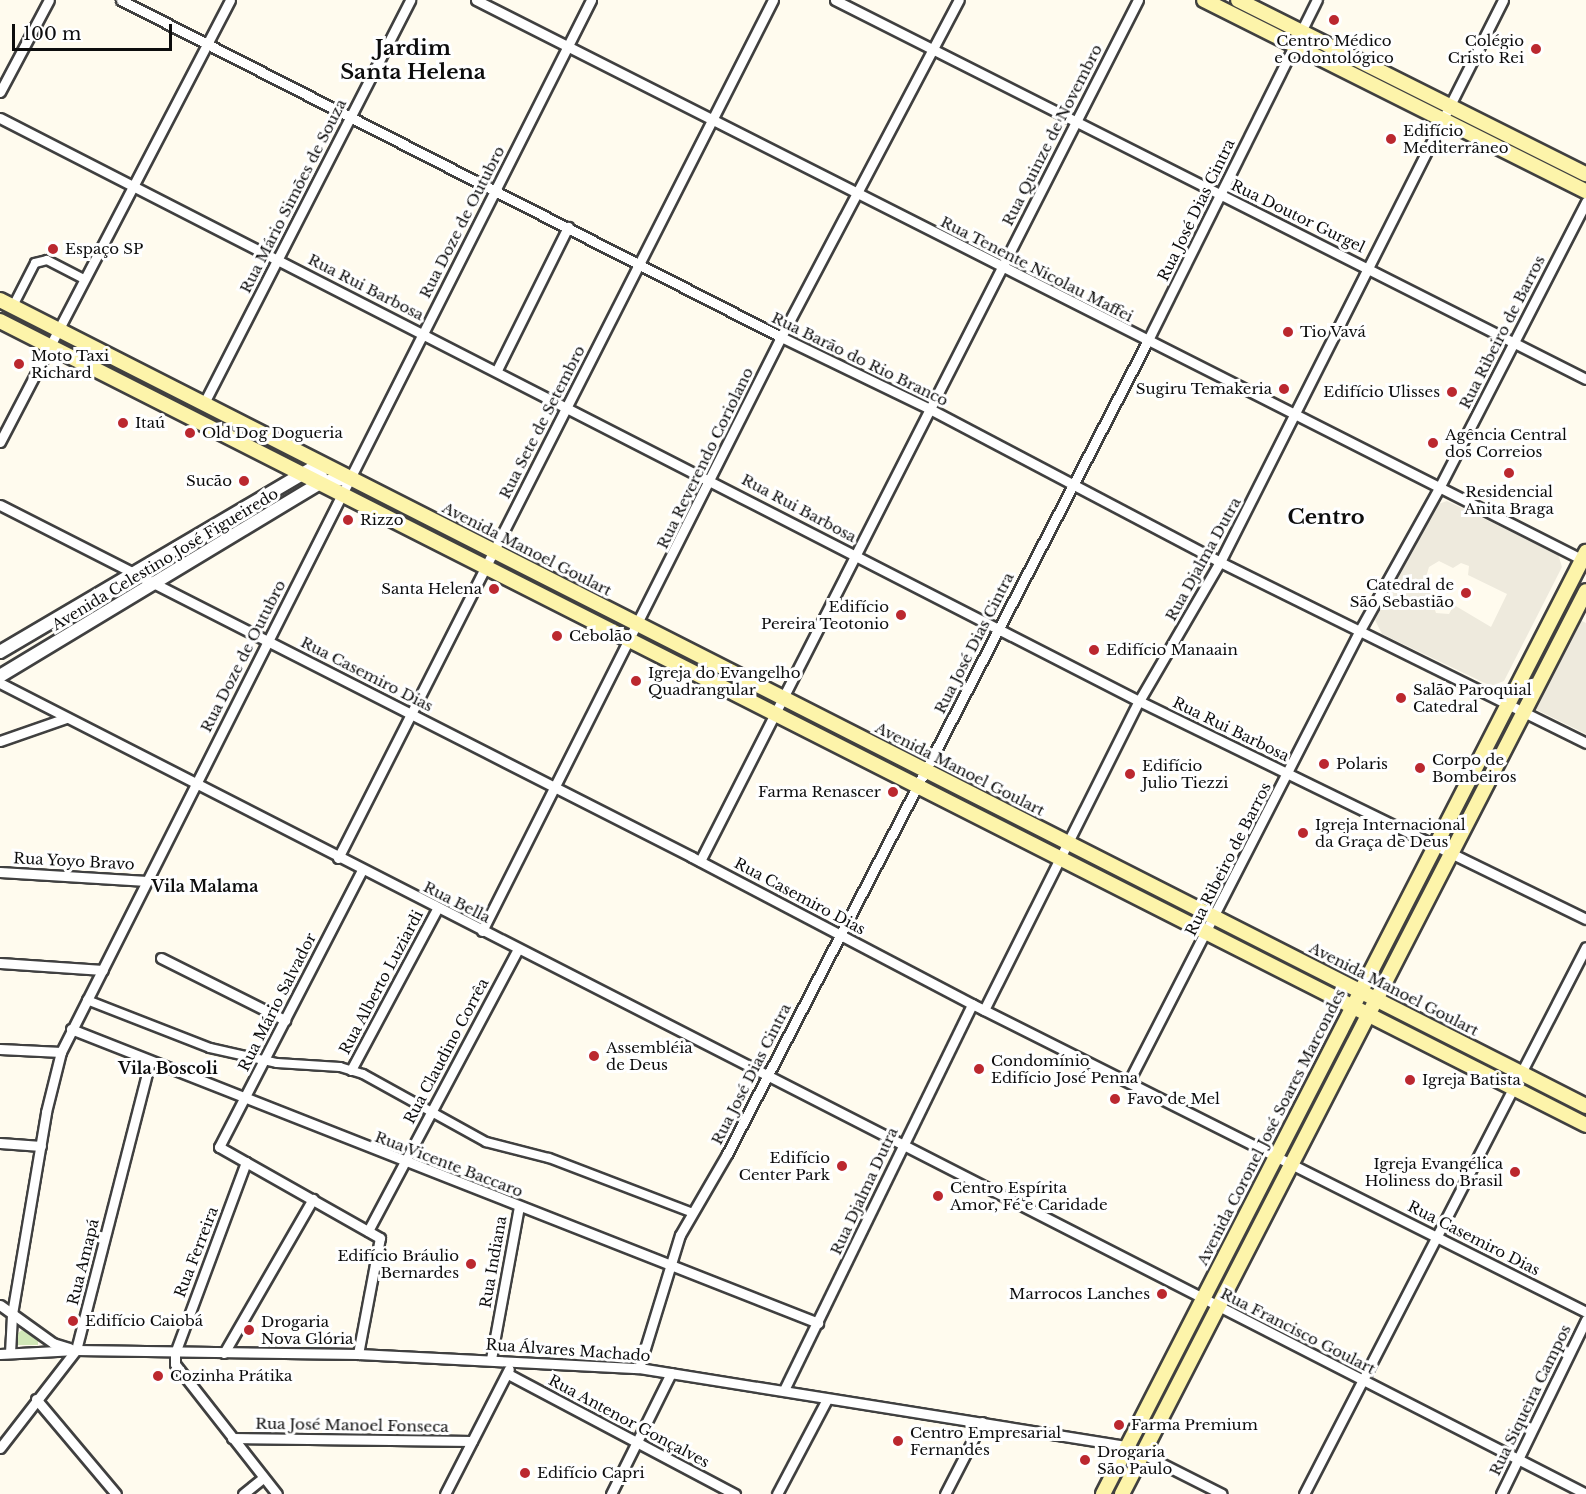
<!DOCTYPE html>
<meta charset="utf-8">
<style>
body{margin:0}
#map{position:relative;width:1586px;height:1494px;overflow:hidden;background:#fffbee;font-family:"Libre Baskerville",serif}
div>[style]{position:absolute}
.green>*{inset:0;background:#d1e8b8}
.plaza>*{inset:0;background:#eeeadd}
.roads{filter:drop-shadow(2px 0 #404040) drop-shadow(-2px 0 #404040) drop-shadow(0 2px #404040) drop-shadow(0 -2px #404040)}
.pedestrian>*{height:8px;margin:-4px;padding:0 4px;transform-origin:4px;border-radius:4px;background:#fff}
.minor>*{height:9px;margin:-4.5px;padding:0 4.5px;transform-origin:4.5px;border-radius:4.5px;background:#fff}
.tertiary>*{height:12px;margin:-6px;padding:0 6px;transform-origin:6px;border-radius:6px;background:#fff}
.secondary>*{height:14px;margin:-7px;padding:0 7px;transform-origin:7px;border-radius:7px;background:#fdf4aa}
.dots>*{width:16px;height:16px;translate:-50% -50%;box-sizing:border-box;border:3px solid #fff;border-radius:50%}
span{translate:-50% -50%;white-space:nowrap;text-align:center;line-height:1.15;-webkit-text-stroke:6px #fff;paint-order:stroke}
.poi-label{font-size:15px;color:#0d0d0d}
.right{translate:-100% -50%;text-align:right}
.left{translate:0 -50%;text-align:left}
.street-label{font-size:15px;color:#0d0d0d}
.neighbourhood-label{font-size:16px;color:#0d0d0d;font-weight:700}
.district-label{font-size:21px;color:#0d0d0d;font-weight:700}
.scale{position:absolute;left:12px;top:24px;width:160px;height:27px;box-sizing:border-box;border:3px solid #0d0d0d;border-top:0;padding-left:8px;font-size:18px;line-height:21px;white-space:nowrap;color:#0d0d0d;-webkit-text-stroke:4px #fff;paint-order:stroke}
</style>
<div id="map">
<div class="green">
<i style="clip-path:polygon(22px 1330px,38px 1340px,38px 1345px,15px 1345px,17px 1334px)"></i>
</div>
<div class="plaza">
<i style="clip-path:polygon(evenodd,1447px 501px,1558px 554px,1562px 567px,1504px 681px,1491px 686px,1382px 634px,1375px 620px,1433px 506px,1447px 501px,1439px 561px,1453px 568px,1461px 563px,1469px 566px,1468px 575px,1507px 594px,1491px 627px,1454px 605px,1449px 614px,1436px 613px,1434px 607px,1439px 598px,1423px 587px,1429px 567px,1439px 561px)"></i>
<i style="clip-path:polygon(1586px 605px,1580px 620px,1586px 623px,1586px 734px,1535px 709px)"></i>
</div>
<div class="roads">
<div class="pedestrian">
<i style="left:13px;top:306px;width:48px;rotate:-62.9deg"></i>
<i style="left:35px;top:263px;width:12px;rotate:-14deg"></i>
<i style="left:47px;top:260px;width:42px;rotate:27.2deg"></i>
<i style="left:87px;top:1000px;width:132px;rotate:21.3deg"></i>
<i style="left:210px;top:1048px;width:69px;rotate:12.6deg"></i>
<i style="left:277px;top:1063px;width:63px;rotate:3.6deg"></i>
<i style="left:340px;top:1067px;width:24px;rotate:17deg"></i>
<i style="left:363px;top:1074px;width:141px;rotate:28.9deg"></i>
<i style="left:486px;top:1142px;width:65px;rotate:14.3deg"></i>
<i style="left:549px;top:1158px;width:154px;rotate:20.9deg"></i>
</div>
<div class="minor">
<i style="left:121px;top:0;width:741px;rotate:27.05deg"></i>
<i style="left:781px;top:337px;width:165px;rotate:25.8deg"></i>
<i style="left:930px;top:409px;width:328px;rotate:27.8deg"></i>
<i style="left:1220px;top:562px;width:408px;rotate:26.3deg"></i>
<i style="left:476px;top:0;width:1243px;rotate:26.83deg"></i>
<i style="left:835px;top:0;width:841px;rotate:26.78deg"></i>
<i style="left:0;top:92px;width:104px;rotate:-62deg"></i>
<i style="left:0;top:118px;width:1280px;rotate:27.11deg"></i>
<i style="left:1139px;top:701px;width:497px;rotate:26deg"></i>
<i style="left:497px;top:370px;width:160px;rotate:-63.6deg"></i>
<i style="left:203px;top:405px;width:455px;rotate:-62.9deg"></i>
<i style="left:0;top:442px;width:498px;rotate:-62.5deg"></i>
<i style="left:0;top:505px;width:776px;rotate:26.96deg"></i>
<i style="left:692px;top:857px;width:316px;rotate:27.7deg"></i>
<i style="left:972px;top:1004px;width:687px;rotate:26.64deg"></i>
<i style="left:0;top:683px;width:1781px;rotate:27.08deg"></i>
<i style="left:0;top:741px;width:70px;rotate:-19.2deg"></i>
<i style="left:338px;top:858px;width:962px;rotate:-63.12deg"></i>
<i style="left:700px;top:861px;width:966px;rotate:-63.04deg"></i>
<i style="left:0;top:872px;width:147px;rotate:3.5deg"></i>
<i style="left:482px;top:931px;width:665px;rotate:-63.28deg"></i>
<i style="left:781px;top:337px;width:381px;rotate:-62.2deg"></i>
<i style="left:161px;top:958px;width:139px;rotate:26.6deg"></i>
<i style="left:0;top:963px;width:103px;rotate:3.9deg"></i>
<i style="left:984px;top:1010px;width:346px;rotate:-63.4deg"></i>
<i style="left:1139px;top:701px;width:161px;rotate:-59.8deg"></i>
<i style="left:1220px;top:562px;width:629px;rotate:-63.27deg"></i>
<i style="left:71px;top:1029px;width:803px;rotate:21.48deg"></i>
<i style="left:0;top:1049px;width:61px;rotate:2.8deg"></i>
<i style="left:351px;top:1070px;width:183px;rotate:-61.9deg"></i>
<i style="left:1129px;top:1081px;width:507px;rotate:-62.88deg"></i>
<i style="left:1360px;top:630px;width:162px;rotate:-60.9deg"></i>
<i style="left:1439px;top:488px;width:322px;rotate:-62.8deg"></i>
<i style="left:0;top:1143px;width:41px;rotate:4.2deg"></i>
<i style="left:246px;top:1162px;width:204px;rotate:110.4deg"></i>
<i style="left:175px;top:1353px;width:11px;rotate:90deg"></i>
<i style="left:175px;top:1364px;width:165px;rotate:51.9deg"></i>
<i style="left:368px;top:1231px;width:319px;rotate:-62deg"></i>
<i style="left:0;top:1305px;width:65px;rotate:35.6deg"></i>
<i style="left:53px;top:1343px;width:17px;rotate:17deg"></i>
<i style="left:10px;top:1353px;width:39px;rotate:-87deg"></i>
<i style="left:12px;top:1314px;width:205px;rotate:-80.4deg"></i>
<i style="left:46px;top:1112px;width:62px;rotate:-76deg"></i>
<i style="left:61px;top:1052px;width:1178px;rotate:-63.26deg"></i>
<i style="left:224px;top:1353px;width:178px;rotate:-60deg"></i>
<i style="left:0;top:1354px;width:76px;rotate:-3deg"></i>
<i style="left:76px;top:1350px;width:282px;rotate:0.8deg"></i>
<i style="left:358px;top:1354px;width:281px;rotate:2.9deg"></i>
<i style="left:639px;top:1368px;width:494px;rotate:9.1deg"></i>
<i style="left:1127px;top:1446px;width:106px;rotate:26.8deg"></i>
<i style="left:358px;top:1354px;width:118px;rotate:-79.3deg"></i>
<i style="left:380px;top:1238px;width:185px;rotate:-150.5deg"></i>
<i style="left:219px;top:1147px;width:312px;rotate:-62.7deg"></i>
<i style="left:491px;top:1359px;width:155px;rotate:-79.6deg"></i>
<i style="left:639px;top:1368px;width:139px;rotate:-72.9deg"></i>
<i style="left:680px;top:1235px;width:94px;rotate:-59.9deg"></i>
<i style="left:727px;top:1154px;width:914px;rotate:-62.65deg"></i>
<i style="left:1147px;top:342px;width:382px;rotate:-63.6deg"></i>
<i style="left:508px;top:1374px;width:257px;rotate:27.9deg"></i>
<i style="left:784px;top:1390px;width:429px;rotate:-64deg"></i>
<i style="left:36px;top:1399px;width:124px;rotate:49.9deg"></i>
<i style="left:232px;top:1438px;width:240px;rotate:0.7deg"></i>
<i style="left:0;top:1448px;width:124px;rotate:-52.2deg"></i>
<i style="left:76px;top:1350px;width:298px;rotate:-75.6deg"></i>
<i style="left:243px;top:1494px;width:26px;rotate:-39deg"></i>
<i style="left:445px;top:1494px;width:140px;rotate:-62.9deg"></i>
<i style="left:611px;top:1494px;width:135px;rotate:-63.6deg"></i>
<i style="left:777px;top:1494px;width:107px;rotate:-62.2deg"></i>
<i style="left:945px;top:1494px;width:81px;rotate:-62.8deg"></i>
<i style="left:1304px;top:1494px;width:615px;rotate:-62.73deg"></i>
<i style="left:1501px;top:1494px;width:194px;rotate:-64deg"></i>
</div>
<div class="tertiary">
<i style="left:0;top:652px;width:370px;rotate:-30.5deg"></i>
<i style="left:319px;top:464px;width:18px;rotate:81deg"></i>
<i style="left:0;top:676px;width:376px;rotate:-31.1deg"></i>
<i style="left:322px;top:482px;width:27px;rotate:-8deg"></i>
</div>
<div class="secondary">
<i style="left:1204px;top:0;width:427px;rotate:26.6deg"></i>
<i style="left:1238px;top:0;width:389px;rotate:26.6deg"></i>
<i style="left:0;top:300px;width:1779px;rotate:26.94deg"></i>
<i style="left:0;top:321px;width:1778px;rotate:26.88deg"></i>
<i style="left:1103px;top:1494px;width:1059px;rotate:-62.85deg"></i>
<i style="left:1122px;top:1494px;width:1015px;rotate:-62.8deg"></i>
</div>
</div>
<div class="dots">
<i style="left:1334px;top:20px;background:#bb282f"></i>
<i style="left:1536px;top:49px;background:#bb282f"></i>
<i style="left:1391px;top:139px;background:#bb282f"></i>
<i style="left:53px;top:249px;background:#bb282f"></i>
<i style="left:1288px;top:332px;background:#bb282f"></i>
<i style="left:19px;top:364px;background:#bb282f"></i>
<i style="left:1284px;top:389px;background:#bb282f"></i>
<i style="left:1452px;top:392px;background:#bb282f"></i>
<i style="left:123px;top:423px;background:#bb282f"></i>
<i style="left:190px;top:433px;background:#bb282f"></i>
<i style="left:1433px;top:443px;background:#bb282f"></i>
<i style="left:1509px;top:473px;background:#bb282f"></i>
<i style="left:244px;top:481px;background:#bb282f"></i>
<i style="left:348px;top:520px;background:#bb282f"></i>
<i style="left:494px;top:589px;background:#bb282f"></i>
<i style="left:1466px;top:593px;background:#bb282f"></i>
<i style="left:901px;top:615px;background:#bb282f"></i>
<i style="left:557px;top:636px;background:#bb282f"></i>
<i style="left:1094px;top:650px;background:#bb282f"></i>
<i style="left:636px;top:681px;background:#bb282f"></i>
<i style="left:1401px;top:698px;background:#bb282f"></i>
<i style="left:1324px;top:764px;background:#bb282f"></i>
<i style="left:1420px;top:768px;background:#bb282f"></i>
<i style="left:1130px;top:774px;background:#bb282f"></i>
<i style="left:893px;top:792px;background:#bb282f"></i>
<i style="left:1303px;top:833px;background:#bb282f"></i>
<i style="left:594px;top:1056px;background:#bb282f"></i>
<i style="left:979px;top:1069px;background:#bb282f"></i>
<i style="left:1410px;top:1080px;background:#bb282f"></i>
<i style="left:1115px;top:1099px;background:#bb282f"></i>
<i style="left:842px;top:1166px;background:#bb282f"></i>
<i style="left:1515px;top:1172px;background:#bb282f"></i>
<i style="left:938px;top:1196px;background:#bb282f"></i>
<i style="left:471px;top:1264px;background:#bb282f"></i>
<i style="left:1162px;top:1294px;background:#bb282f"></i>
<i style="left:73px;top:1321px;background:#bb282f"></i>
<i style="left:249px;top:1330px;background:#bb282f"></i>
<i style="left:158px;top:1376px;background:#bb282f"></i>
<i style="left:1119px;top:1425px;background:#bb282f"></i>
<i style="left:898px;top:1441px;background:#bb282f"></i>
<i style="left:1085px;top:1460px;background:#bb282f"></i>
<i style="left:525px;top:1473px;background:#bb282f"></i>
</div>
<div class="poi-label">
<span style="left:1334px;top:49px">Centro Médico<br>e Odontológico</span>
<span class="right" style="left:1524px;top:49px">Colégio<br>Cristo Rei</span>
<span class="left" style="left:1403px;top:139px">Edifício<br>Mediterrâneo</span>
<span class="left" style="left:65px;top:249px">Espaço SP</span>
<span class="left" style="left:1300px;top:332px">Tio Vavá</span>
<span class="left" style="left:31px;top:364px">Moto Taxi<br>Richard</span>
<span class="right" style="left:1272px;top:389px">Sugiru Temakeria</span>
<span class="right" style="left:1440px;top:392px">Edifício Ulisses</span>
<span class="left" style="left:135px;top:423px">Itaú</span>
<span class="left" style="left:202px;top:433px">Old Dog Dogueria</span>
<span class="left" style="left:1445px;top:443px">Agência Central<br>dos Correios</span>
<span class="right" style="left:232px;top:481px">Sucão</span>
<span style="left:1509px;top:500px">Residencial<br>Anita Braga</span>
<span class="left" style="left:360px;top:520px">Rizzo</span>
<span class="right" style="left:1454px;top:593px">Catedral de<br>São Sebastião</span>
<span class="right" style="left:482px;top:589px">Santa Helena</span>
<span class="right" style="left:889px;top:615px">Edifício<br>Pereira Teotonio</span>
<span class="left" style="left:569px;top:636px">Cebolão</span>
<span class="left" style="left:1106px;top:650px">Edifício Manaain</span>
<span class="left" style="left:648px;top:681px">Igreja do Evangelho<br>Quadrangular</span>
<span class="left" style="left:1413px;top:698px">Salão Paroquial<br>Catedral</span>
<span class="left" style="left:1432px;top:768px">Corpo de<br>Bombeiros</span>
<span class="left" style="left:1336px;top:764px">Polaris</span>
<span class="left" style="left:1142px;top:774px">Edifício<br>Julio Tiezzi</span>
<span class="right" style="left:881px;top:792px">Farma Renascer</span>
<span class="left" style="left:1315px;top:833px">Igreja Internacional<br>da Graça de Deus</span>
<span class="left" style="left:606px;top:1056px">Assembléia<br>de Deus</span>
<span class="left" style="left:991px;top:1069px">Condomínio<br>Edifício José Penna</span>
<span class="left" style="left:1422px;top:1080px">Igreja Batista</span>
<span class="left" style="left:1127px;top:1099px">Favo de Mel</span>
<span class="right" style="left:830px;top:1166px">Edifício<br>Center Park</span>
<span class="right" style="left:1503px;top:1172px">Igreja Evangélica<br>Holiness do Brasil</span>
<span class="left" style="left:950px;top:1196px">Centro Espírita<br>Amor, Fé e Caridade</span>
<span class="right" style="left:459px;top:1264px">Edifício Bráulio<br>Bernardes</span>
<span class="right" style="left:1150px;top:1294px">Marrocos Lanches</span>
<span class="left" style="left:85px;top:1321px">Edifício Caiobá</span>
<span class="left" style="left:261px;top:1330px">Drogaria<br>Nova Glória</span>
<span class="left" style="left:170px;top:1376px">Cozinha Prátika</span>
<span class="left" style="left:1131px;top:1425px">Farma Premium</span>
<span class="left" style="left:910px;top:1441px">Centro Empresarial<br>Fernandes</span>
<span class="left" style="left:1097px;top:1460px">Drogaria<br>São Paulo</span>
<span class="left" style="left:537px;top:1473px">Edifício Capri</span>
</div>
<div class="street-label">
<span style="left:1052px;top:135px;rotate:-63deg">Rua Quinze de Novembro</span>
<span style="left:293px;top:196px;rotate:-63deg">Rua Mário Simões de Souza</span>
<span style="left:1196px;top:210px;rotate:-64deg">Rua José Dias Cintra</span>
<span style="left:1298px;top:216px;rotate:26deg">Rua Doutor Gurgel</span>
<span style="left:462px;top:222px;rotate:-63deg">Rua Doze de Outubro</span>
<span style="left:1037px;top:269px;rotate:27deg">Rua Tenente Nicolau Maffei</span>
<span style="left:366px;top:287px;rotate:27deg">Rua Rui Barbosa</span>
<span style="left:1502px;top:332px;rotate:-63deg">Rua Ribeiro de Barros</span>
<span style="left:860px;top:359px;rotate:26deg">Rua Barão do Rio Branco</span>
<span style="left:542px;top:422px;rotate:-63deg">Rua Sete de Setembro</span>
<span style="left:705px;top:458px;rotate:-64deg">Rua Reverendo Coriolano</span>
<span style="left:799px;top:508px;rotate:28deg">Rua Rui Barbosa</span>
<span style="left:527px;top:549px;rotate:27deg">Avenida Manoel Goulart</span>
<span style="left:165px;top:559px;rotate:-31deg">Avenida Celestino José Figueiredo</span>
<span style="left:1203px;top:559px;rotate:-61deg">Rua Djalma Dutra</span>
<span style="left:974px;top:643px;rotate:-63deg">Rua José Dias Cintra</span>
<span style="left:243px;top:656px;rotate:-63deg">Rua Doze de Outubro</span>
<span style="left:367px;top:674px;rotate:27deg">Rua Casemiro Dias</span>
<span style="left:1231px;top:729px;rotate:26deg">Rua Rui Barbosa</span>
<span style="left:960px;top:769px;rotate:27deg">Avenida Manoel Goulart</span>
<span style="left:1228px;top:859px;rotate:-63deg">Rua Ribeiro de Barros</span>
<span style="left:74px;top:861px;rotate:3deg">Rua Yoyo Bravo</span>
<span style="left:800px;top:896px;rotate:28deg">Rua Casemiro Dias</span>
<span style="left:457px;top:902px;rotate:27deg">Rua Bella</span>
<span style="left:381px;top:982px;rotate:-62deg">Rua Alberto Luziardi</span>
<span style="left:1394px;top:989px;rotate:27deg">Avenida Manoel Goulart</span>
<span style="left:277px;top:1002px;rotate:-63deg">Rua Mário Salvador</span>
<span style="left:446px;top:1051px;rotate:-62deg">Rua Claudino Corrêa</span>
<span style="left:751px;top:1074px;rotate:-63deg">Rua José Dias Cintra</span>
<span style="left:1271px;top:1127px;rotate:-63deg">Avenida Coronel José Soares Marcondes</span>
<span style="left:449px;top:1164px;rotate:21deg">Rua Vicente Baccaro</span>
<span style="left:864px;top:1191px;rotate:-65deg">Rua Djalma Dutra</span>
<span style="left:1474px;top:1238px;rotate:27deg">Rua Casemiro Dias</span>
<span style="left:196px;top:1252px;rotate:-69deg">Rua Ferreira</span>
<span style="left:83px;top:1262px;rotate:-76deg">Rua Amapá</span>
<span style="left:493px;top:1262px;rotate:-80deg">Rua Indiana</span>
<span style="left:1298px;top:1331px;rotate:27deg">Rua Francisco Goulart</span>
<span style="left:568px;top:1350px;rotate:4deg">Rua Álvares Machado</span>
<span style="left:1530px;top:1400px;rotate:-64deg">Rua Siqueira Campos</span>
<span style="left:629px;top:1421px;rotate:28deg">Rua Antenor Gonçalves</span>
<span style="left:352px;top:1425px;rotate:1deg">Rua José Manoel Fonseca</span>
</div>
<div class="neighbourhood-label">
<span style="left:205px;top:886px">Vila Malama</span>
<span style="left:168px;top:1068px">Vila Boscoli</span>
</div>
<div class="district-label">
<span style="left:413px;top:60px">Jardim<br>Santa Helena</span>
<span style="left:1326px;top:517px">Centro</span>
</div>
<div class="scale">100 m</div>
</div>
